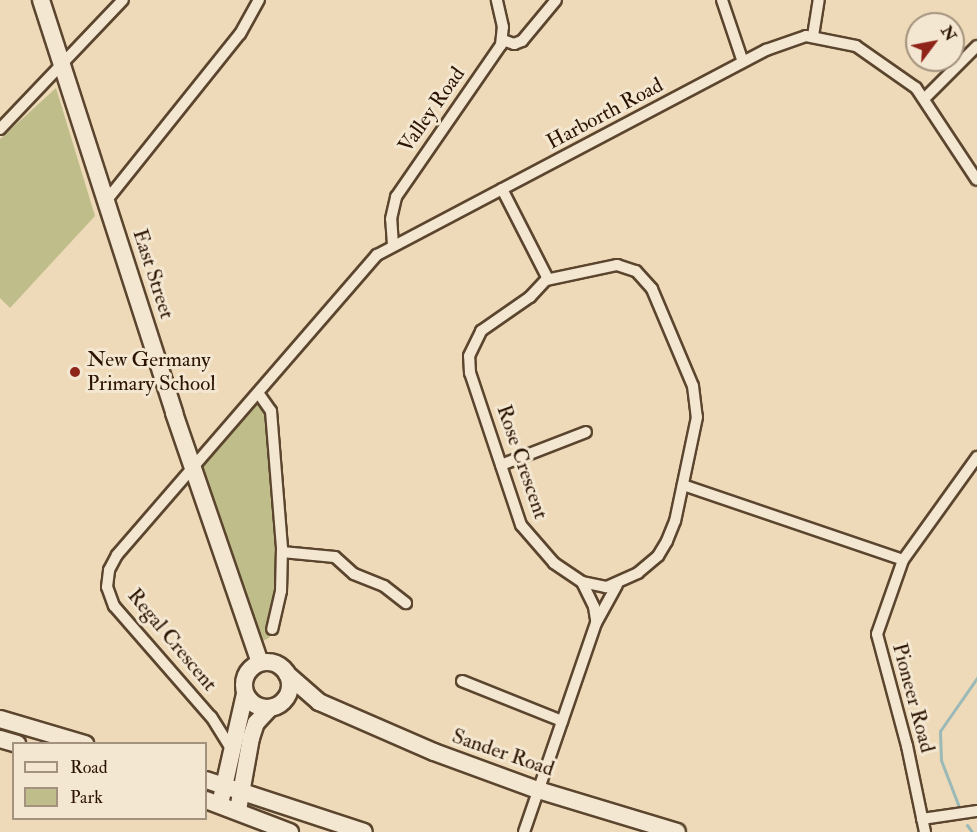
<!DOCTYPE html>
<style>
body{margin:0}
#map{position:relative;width:977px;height:832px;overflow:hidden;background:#eedab8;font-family:"IM FELL Double Pica",serif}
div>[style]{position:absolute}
.green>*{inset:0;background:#bfbe8a}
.stream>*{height:3px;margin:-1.5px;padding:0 1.5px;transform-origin:1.5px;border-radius:1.5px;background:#9bb9b6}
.roads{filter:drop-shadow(2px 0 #5b452e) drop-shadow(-2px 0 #5b452e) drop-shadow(0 2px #5b452e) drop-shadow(0 -2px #5b452e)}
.street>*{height:10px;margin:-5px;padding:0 5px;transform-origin:5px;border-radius:5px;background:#f4e7d1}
.secondary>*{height:16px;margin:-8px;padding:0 8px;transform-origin:8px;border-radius:8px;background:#f4e7d1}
.secondary>.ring{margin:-8px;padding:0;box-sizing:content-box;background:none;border:16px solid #f4e7d1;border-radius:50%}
.dots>*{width:16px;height:16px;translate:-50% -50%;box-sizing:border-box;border:3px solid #f4e7d1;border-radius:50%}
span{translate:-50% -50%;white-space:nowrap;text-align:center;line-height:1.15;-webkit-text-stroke:6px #f4e7d1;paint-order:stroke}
.street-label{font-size:21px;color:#2a1300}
.poi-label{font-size:21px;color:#2a1300}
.left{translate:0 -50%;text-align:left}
.legend{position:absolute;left:12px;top:742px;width:195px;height:78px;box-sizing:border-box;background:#f4e7d1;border:2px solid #a3927d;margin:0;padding:8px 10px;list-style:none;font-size:18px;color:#2a1300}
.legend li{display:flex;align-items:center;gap:12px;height:30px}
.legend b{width:30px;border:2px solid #a3927d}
.north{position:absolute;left:905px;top:12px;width:60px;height:60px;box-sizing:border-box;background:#f4e7d1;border:2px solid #a3927d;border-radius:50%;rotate:58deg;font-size:16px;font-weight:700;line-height:24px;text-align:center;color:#2a1300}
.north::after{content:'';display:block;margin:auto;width:21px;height:27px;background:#8f2418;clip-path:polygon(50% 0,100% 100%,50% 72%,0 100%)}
</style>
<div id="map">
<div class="green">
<i style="clip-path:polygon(56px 88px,95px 216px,10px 308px,0 298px,0 139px)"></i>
<i style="clip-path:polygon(259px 393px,266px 399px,282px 552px,273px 629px,269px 638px,254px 645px,192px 470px)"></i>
</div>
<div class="stream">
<i style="left:959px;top:807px;width:50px;rotate:-111deg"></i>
<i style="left:941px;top:760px;width:29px;rotate:-92deg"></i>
<i style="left:940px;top:731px;width:65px;rotate:-55.1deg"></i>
<i style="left:967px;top:825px;width:9px;rotate:54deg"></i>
</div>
<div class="roads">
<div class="street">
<i style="left:722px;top:0;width:65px;rotate:71.3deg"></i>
<i style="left:813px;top:36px;width:36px;rotate:-81deg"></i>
<i style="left:503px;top:40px;width:12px;rotate:20deg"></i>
<i style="left:514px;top:44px;width:9px;rotate:-21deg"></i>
<i style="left:522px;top:41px;width:53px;rotate:-50.3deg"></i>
<i style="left:926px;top:97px;width:72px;rotate:-45deg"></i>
<i style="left:0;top:129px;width:178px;rotate:-46.4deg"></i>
<i style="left:502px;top:189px;width:101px;rotate:62.9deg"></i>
<i style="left:106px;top:201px;width:214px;rotate:-51.3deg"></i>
<i style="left:240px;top:34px;width:39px;rotate:-61deg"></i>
<i style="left:393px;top:245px;width:26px;rotate:-94deg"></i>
<i style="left:391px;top:219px;width:23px;rotate:-77deg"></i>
<i style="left:396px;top:197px;width:185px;rotate:-55.4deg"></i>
<i style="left:501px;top:45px;width:18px;rotate:-84deg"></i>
<i style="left:503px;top:27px;width:28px;rotate:-103deg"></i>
<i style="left:617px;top:265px;width:20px;rotate:18deg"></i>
<i style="left:636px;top:271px;width:24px;rotate:48deg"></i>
<i style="left:652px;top:289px;width:105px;rotate:67.1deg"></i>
<i style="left:693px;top:386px;width:31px;rotate:83deg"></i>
<i style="left:697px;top:417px;width:106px;rotate:101.9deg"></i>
<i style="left:675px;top:521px;width:22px;rotate:112deg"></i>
<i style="left:667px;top:541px;width:17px;rotate:121deg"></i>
<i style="left:658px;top:556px;width:26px;rotate:140deg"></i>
<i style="left:638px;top:573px;width:35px;rotate:156deg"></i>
<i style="left:606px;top:587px;width:25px;rotate:-168deg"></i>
<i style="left:582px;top:582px;width:34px;rotate:-146deg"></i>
<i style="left:554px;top:563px;width:50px;rotate:-131deg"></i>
<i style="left:521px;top:525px;width:160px;rotate:-108.5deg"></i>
<i style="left:470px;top:373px;width:17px;rotate:-93deg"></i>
<i style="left:469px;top:356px;width:28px;rotate:-64deg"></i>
<i style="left:481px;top:331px;width:60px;rotate:-34.8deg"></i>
<i style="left:530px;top:297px;width:23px;rotate:-47deg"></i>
<i style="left:546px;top:280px;width:73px;rotate:-11.9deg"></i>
<i style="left:259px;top:394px;width:21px;rotate:55deg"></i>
<i style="left:271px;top:411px;width:137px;rotate:85.4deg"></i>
<i style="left:282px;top:548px;width:43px;rotate:91.3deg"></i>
<i style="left:281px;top:591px;width:39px;rotate:103deg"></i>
<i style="left:501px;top:465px;width:91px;rotate:-21.2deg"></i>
<i style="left:683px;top:485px;width:232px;rotate:18.8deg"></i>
<i style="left:282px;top:552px;width:53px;rotate:5.4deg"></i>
<i style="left:335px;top:557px;width:25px;rotate:42deg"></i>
<i style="left:354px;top:574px;width:32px;rotate:22deg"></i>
<i style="left:384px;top:586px;width:28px;rotate:38deg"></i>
<i style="left:582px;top:582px;width:28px;rotate:64deg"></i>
<i style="left:594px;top:607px;width:13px;rotate:81deg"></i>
<i style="left:462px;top:681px;width:108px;rotate:21.8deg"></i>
<i style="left:232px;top:750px;width:39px;rotate:-122deg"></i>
<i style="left:211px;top:717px;width:147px;rotate:-131.1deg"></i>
<i style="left:114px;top:606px;width:20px;rotate:-110deg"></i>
<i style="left:107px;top:587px;width:17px;rotate:-83deg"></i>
<i style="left:109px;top:570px;width:17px;rotate:-62deg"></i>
<i style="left:117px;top:555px;width:397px;rotate:-49.1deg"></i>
<i style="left:377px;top:255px;width:440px;rotate:-27.8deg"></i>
<i style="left:766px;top:50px;width:42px;rotate:-19.3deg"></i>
<i style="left:806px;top:36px;width:51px;rotate:11.3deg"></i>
<i style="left:856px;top:46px;width:73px;rotate:35deg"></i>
<i style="left:916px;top:88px;width:110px;rotate:56.5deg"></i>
<i style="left:922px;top:819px;width:56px;rotate:-8.3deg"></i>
<i style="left:524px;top:832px;width:221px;rotate:-71deg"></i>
<i style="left:596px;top:623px;width:43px;rotate:-61.1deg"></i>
<i style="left:925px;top:832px;width:88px;rotate:-101.8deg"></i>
<i style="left:907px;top:746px;width:116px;rotate:-105deg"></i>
<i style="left:877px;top:634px;width:78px;rotate:-70.6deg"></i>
<i style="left:903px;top:560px;width:127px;rotate:-54.3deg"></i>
</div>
<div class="secondary">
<i style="left:41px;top:0;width:434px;rotate:72.1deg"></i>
<i style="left:174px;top:413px;width:264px;rotate:71deg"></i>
<i class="ring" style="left:244px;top:662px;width:30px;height:30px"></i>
<i style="left:287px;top:674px;width:43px;rotate:41.2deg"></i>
<i style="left:319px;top:702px;width:125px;rotate:23.5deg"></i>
<i style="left:434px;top:752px;width:111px;rotate:20.1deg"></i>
<i style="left:538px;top:790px;width:145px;rotate:16.8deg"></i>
<i style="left:0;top:719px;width:89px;rotate:16.4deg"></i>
<i style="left:0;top:739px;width:18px;rotate:16deg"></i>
<i style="left:206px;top:780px;width:166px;rotate:18.2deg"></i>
<i style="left:206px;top:800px;width:90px;rotate:20.9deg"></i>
<i style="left:220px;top:804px;width:113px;rotate:-77.2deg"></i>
<i style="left:238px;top:810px;width:73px;rotate:-79.8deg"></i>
<i style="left:251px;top:738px;width:16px;rotate:-72deg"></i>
<i style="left:256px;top:723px;width:19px;rotate:-47deg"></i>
</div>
</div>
<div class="dots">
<i style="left:75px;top:372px;background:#8f2418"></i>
</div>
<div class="street-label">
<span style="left:432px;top:110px;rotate:-55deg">Valley Road</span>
<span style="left:605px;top:114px;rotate:-28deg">Harborth Road</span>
<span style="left:153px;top:274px;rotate:72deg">East Street</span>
<span style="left:522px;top:462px;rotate:71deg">Rose Crescent</span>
<span style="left:172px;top:640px;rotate:50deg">Regal Crescent</span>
<span style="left:913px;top:698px;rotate:75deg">Pioneer Road</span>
<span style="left:503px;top:753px;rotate:19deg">Sander Road</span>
</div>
<div class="poi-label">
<span class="left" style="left:87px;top:372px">New Germany<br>Primary School</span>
</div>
<ul class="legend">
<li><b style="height:8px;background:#f4e7d1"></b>Road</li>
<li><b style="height:16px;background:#bfbe8a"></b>Park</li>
</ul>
<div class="north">N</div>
</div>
